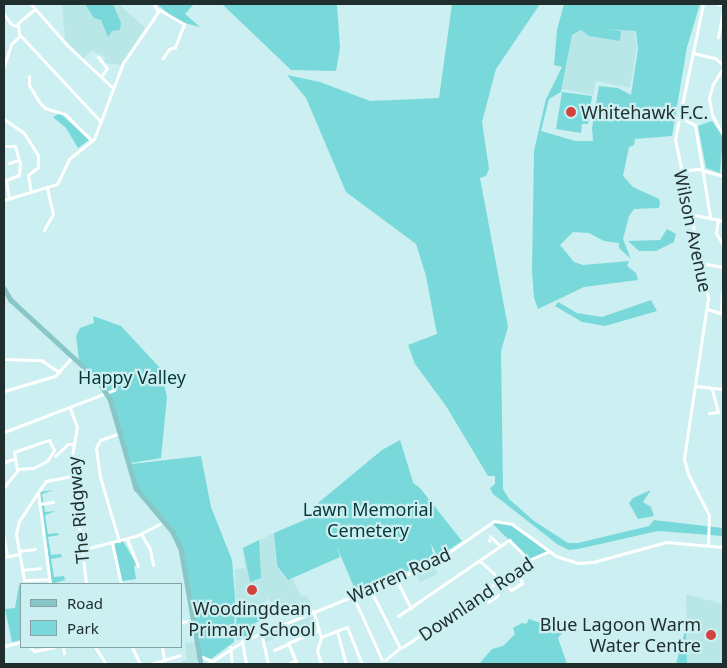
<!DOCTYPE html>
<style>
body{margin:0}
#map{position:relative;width:727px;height:668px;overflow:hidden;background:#ccf0f1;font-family:"Noto Sans",sans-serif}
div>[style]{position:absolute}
.built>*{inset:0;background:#b9e7e7}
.green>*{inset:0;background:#79d8d9}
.minor>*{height:3px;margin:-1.5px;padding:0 1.5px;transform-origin:1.5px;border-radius:1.5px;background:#fff}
.major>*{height:4.5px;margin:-2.25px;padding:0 2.25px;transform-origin:2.25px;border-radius:2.25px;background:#89c6c7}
.dots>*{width:14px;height:14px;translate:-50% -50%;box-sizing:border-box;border:2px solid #ccf0f1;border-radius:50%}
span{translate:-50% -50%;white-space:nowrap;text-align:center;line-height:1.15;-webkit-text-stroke:4.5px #ccf0f1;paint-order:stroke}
.poi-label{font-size:18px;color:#202e2e}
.left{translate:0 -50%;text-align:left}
.right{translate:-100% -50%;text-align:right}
.street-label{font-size:18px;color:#202e2e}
.park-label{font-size:18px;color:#073839}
.frame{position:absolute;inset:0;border:5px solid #202e2e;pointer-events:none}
.legend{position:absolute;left:20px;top:583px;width:162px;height:65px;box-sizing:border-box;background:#ccf0f1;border:1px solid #87a2a3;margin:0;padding:6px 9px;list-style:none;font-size:15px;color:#202e2e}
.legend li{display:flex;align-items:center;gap:10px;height:25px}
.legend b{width:25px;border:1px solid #87a2a3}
</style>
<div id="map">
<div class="built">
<i style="clip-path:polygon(62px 4px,119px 4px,145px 28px,121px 65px,104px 63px,105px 58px,92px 50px,83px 59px,65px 41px)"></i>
<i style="clip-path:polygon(606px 28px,635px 31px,637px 48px,630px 88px,596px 81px,593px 95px,562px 89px,572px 35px,581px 30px,587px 34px,605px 37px)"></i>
<i style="clip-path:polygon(274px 533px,276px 566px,286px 579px,293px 579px,301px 597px,307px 595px,311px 603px,281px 614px,277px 602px,270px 602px,265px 591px,268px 600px,258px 605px,264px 619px,251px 625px,254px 633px,237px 640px,235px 569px,245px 568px,243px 548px)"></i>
<i style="clip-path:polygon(433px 565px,438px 574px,420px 582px,416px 574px)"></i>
<i style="clip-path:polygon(686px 594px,723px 604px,723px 664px,687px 663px)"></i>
<i style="clip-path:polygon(313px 615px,315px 623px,265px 642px,264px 635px,276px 630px,278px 635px,277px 629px)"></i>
<i style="clip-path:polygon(196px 642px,199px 661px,194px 664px,177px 664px,187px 659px,185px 643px)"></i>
</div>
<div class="green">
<i style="clip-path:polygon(85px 4px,113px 4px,121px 23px,120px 30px,112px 31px,108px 37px,101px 20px,94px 18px)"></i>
<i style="clip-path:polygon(157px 4px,194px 4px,185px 14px,200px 27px,177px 21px)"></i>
<i style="clip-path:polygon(222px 4px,337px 4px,340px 48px,336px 71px,291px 70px)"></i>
<i style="clip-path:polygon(452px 4px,540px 4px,496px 69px,482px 122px,489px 169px,486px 176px,480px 178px,508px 327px,501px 351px,503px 489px,509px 499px,534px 521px,568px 543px,578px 543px,632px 530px,649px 526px,654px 520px,723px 528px,723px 536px,658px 531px,578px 549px,569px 550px,557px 544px,493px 494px,490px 488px,495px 484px,495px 476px,488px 476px,446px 406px,415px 364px,408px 345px,437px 334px,426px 276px,416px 244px,346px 192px,306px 98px,287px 75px,320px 82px,370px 101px,439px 98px)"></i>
<i style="clip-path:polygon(evenodd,564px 4px,700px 4px,687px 47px,672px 136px,635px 139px,634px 145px,629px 147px,623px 176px,633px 187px,659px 199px,660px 203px,659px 208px,634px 209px,629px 216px,623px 239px,631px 259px,619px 248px,619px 243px,604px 241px,589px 233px,573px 232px,560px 245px,574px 262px,583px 265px,629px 261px,627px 266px,636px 273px,638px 280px,584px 287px,538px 309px,534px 298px,532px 271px,534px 151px,546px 99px,562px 67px,554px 65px,557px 30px,564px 4px,606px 29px,636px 31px,638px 49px,631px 95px,618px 88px,599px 86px,592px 128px,593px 141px,575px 141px,541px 131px,549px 99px,561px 92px,572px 35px,581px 30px,589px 36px,620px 41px,621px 31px,606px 29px)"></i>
<i style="clip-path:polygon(562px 92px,592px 96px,588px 124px,582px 124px,581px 133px,556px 129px)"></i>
<i style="clip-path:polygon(60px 113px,89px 140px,78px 148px,66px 128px,53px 117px)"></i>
<i style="clip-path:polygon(712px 121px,723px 137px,720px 173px,706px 168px,698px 126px)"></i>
<i style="clip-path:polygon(667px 229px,676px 234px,674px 242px,656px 251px,639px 251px,628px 241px,660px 240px)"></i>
<i style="clip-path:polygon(651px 300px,657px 311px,605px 326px,582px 322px,555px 306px,558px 302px,577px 313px,602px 317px)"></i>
<i style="clip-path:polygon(93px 316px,121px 326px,160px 368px,167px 397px,161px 458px,131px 463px,110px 396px,79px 360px,76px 336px,80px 328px,94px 323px)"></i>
<i style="clip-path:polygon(400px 440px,413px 482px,400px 481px,412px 482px,420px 488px,462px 541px,438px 557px,431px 544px,434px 560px,356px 592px,337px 547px,340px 557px,288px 580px,277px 566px,274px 533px,321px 513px,318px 503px,382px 450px)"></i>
<i style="clip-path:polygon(201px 456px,211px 507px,232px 560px,235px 597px,234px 642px,211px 659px,203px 657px,201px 653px,182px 547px,175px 533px,138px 489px,131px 464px)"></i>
<i style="clip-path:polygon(54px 490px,42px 494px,45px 512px,56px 511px,45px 515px,48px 534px,58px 533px,59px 535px,48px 537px,51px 555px,61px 554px,62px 557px,51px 559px,54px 577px,64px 576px,65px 580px,52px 584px,40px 492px)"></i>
<i style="clip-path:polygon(651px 490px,643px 502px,651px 507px,654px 516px,638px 519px,629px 503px,633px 498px)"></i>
<i style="clip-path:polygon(498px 522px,509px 524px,548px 552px,529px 560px,492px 523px)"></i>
<i style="clip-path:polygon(259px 540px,261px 578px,250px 582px,243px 548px)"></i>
<i style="clip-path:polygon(123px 541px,137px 565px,134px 566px,136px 579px,122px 581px,114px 543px)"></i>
<i style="clip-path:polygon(19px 585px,21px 585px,21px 640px,12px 642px,5px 609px,15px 608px)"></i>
<i style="clip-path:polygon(256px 604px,264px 619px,251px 625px,254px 633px,237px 640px,236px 631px,243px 628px,242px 624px,236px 626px,237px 607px)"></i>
<i style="clip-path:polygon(529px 619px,549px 626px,555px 633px,564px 631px,558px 638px,567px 664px,479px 664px,492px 649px,503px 646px,515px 634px,513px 628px,522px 623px,526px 624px)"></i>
<i style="clip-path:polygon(686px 627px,687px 663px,692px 664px,676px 664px)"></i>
</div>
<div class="minor">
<i style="left:31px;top:4px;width:55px;rotate:48.7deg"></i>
<i style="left:67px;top:45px;width:63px;rotate:43.1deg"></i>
<i style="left:703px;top:4px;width:138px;rotate:101.7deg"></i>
<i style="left:675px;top:139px;width:162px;rotate:78.3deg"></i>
<i style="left:708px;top:298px;width:163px;rotate:98.5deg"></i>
<i style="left:684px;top:459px;width:16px;rotate:75deg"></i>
<i style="left:688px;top:474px;width:46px;rotate:62.9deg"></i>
<i style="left:709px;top:515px;width:29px;rotate:92deg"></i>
<i style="left:718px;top:4px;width:5px;rotate:11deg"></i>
<i style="left:35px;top:9px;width:22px;rotate:141deg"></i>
<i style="left:18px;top:23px;width:11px;rotate:85deg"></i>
<i style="left:19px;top:34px;width:120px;rotate:47deg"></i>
<i style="left:158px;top:9px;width:30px;rotate:30deg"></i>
<i style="left:184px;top:24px;width:25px;rotate:111deg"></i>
<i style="left:175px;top:47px;width:6px;rotate:162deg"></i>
<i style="left:169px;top:49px;width:11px;rotate:124deg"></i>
<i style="left:4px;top:14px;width:12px;rotate:55deg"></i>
<i style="left:11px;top:24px;width:6px;rotate:18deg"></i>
<i style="left:718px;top:37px;width:26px;rotate:-79deg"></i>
<i style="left:693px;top:53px;width:23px;rotate:13deg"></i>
<i style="left:715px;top:58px;width:11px;rotate:41deg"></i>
<i style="left:98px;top:57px;width:14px;rotate:51deg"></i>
<i style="left:107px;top:68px;width:11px;rotate:124deg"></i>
<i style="left:4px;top:66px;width:23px;rotate:-72deg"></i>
<i style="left:11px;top:44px;width:12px;rotate:-42deg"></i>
<i style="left:723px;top:68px;width:19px;rotate:122deg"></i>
<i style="left:713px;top:84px;width:15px;rotate:106deg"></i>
<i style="left:709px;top:98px;width:17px;rotate:80deg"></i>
<i style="left:712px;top:115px;width:23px;rotate:61deg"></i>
<i style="left:29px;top:76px;width:9px;rotate:90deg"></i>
<i style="left:29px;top:85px;width:21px;rotate:59deg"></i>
<i style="left:40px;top:103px;width:7px;rotate:45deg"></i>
<i style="left:45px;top:108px;width:21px;rotate:17deg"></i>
<i style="left:65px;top:114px;width:38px;rotate:45deg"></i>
<i style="left:679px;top:117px;width:18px;rotate:27deg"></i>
<i style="left:695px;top:125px;width:93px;rotate:80.7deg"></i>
<i style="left:4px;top:119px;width:24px;rotate:35deg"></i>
<i style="left:24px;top:133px;width:26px;rotate:58deg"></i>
<i style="left:38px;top:155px;width:12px;rotate:90deg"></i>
<i style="left:38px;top:167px;width:13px;rotate:141deg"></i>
<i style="left:28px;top:175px;width:17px;rotate:80deg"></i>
<i style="left:4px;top:146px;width:11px"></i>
<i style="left:15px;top:146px;width:18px;rotate:74deg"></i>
<i style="left:20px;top:163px;width:12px;rotate:95deg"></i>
<i style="left:19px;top:175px;width:14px;rotate:159deg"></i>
<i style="left:6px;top:180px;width:18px;rotate:81deg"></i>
<i style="left:723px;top:159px;width:19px;rotate:90deg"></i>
<i style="left:9px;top:163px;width:10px;rotate:-17deg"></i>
<i style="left:681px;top:171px;width:17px;rotate:-7deg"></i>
<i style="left:698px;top:169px;width:26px;rotate:16deg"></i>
<i style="left:4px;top:200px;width:55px;rotate:-16.8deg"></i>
<i style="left:57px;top:184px;width:28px;rotate:-64deg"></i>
<i style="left:69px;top:159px;width:32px;rotate:-39deg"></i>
<i style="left:94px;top:139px;width:81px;rotate:-69.1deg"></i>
<i style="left:123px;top:63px;width:62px;rotate:-55.5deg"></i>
<i style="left:158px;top:12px;width:9px;rotate:-117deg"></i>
<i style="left:690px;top:214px;width:34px;rotate:12deg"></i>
<i style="left:718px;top:219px;width:14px;rotate:98deg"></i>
<i style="left:716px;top:233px;width:14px;rotate:60deg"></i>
<i style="left:44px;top:230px;width:18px;rotate:-61deg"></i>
<i style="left:53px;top:214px;width:28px;rotate:-103deg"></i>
<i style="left:700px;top:263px;width:23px;rotate:10deg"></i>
<i style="left:707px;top:309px;width:17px;rotate:17deg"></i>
<i style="left:721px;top:312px;width:20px;rotate:-87deg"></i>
<i style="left:4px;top:359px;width:37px;rotate:2deg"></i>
<i style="left:41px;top:360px;width:22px;rotate:34deg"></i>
<i style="left:695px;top:386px;width:28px;rotate:6deg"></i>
<i style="left:4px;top:391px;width:53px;rotate:-16.4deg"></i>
<i style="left:55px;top:376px;width:25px;rotate:-48deg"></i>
<i style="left:70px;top:408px;width:20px;rotate:70deg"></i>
<i style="left:77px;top:427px;width:35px;rotate:100deg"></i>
<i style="left:71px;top:461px;width:124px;rotate:83deg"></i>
<i style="left:709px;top:413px;width:9px;rotate:-6deg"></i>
<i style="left:718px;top:412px;width:24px;rotate:-105deg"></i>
<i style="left:4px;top:432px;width:118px;rotate:-20.9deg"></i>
<i style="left:49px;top:440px;width:11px;rotate:63deg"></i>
<i style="left:54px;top:450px;width:13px;rotate:122deg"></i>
<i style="left:47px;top:461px;width:16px;rotate:153deg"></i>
<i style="left:33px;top:468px;width:16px;rotate:176deg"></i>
<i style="left:17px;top:469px;width:17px;rotate:-100deg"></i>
<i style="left:14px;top:452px;width:37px;rotate:-19deg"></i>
<i style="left:55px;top:456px;width:18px;rotate:-43deg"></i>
<i style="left:68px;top:444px;width:5px"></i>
<i style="left:4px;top:462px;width:9px;rotate:-18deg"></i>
<i style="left:4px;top:487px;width:22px;rotate:-51deg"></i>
<i style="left:38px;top:492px;width:35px;rotate:123deg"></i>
<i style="left:19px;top:521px;width:13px;rotate:103deg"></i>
<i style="left:16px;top:534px;width:47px;rotate:80.1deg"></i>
<i style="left:24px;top:580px;width:25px;rotate:-2deg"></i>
<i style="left:39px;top:504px;width:14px;rotate:-8deg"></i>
<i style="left:141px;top:534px;width:17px;rotate:59deg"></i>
<i style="left:150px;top:549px;width:16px;rotate:79deg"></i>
<i style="left:490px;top:536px;width:14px;rotate:45deg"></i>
<i style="left:4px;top:537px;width:19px;rotate:81deg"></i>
<i style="left:127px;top:539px;width:29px;rotate:68deg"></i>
<i style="left:489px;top:540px;width:1px;rotate:45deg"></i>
<i style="left:119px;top:541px;width:67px;rotate:-106.5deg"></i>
<i style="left:100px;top:477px;width:29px;rotate:-98deg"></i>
<i style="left:96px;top:448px;width:9px;rotate:-63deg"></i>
<i style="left:100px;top:440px;width:21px;rotate:-19deg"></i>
<i style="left:112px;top:543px;width:42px;rotate:77.6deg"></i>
<i style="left:81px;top:550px;width:57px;rotate:-14.3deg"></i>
<i style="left:136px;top:536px;width:27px;rotate:-27deg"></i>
<i style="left:19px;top:551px;width:16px;rotate:-7deg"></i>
<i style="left:4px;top:557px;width:16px;rotate:-11deg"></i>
<i style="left:481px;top:562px;width:27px;rotate:42deg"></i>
<i style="left:22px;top:570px;width:18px;rotate:-6deg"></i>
<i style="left:396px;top:579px;width:33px;rotate:63deg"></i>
<i style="left:50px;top:584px;width:93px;rotate:-97.4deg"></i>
<i style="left:38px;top:492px;width:14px;rotate:-54deg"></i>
<i style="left:46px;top:481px;width:26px;rotate:-11deg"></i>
<i style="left:509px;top:588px;width:3px;rotate:45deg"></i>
<i style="left:511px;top:590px;width:13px;rotate:-32deg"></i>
<i style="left:522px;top:583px;width:15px;rotate:-110deg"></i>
<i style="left:370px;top:589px;width:66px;rotate:63deg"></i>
<i style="left:400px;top:648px;width:19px;rotate:141deg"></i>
<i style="left:490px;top:589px;width:10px;rotate:61deg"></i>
<i style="left:486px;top:591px;width:10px;rotate:61deg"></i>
<i style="left:353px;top:596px;width:70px;rotate:65.6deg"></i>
<i style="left:488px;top:602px;width:12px;rotate:-35deg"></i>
<i style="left:313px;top:611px;width:28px;rotate:73deg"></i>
<i style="left:321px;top:638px;width:13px;rotate:108deg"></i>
<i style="left:317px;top:650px;width:15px;rotate:74deg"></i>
<i style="left:398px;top:616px;width:135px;rotate:-34.4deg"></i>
<i style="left:509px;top:540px;width:28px;rotate:45deg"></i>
<i style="left:181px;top:622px;width:13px;rotate:-9deg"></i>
<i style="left:337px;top:631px;width:34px;rotate:75deg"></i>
<i style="left:261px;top:633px;width:32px;rotate:77deg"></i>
<i style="left:321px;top:637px;width:28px;rotate:-21deg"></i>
<i style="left:347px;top:627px;width:40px;rotate:68deg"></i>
<i style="left:242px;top:641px;width:23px;rotate:80deg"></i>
<i style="left:4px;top:646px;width:17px;rotate:-13deg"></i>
<i style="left:30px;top:647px;width:6px;rotate:45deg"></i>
<i style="left:34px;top:651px;width:20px;rotate:-11deg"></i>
<i style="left:63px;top:647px;width:6px;rotate:81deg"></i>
<i style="left:95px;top:647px;width:20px;rotate:57deg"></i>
<i style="left:132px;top:647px;width:19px;rotate:65deg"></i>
<i style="left:162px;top:647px;width:11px;rotate:80deg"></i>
<i style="left:230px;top:647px;width:17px;rotate:83deg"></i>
<i style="left:403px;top:647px;width:153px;rotate:-34.6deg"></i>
<i style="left:529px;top:560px;width:22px;rotate:-24deg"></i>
<i style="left:274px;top:650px;width:15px;rotate:-23deg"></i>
<i style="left:200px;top:656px;width:13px;rotate:23deg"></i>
<i style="left:151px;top:664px;width:30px;rotate:-17deg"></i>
<i style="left:208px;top:664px;width:44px;rotate:-33deg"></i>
<i style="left:245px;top:640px;width:202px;rotate:-22.1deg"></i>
<i style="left:432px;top:564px;width:75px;rotate:-34.7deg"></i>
<i style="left:494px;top:521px;width:18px;rotate:9deg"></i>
<i style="left:512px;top:524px;width:54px;rotate:36deg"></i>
<i style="left:556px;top:556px;width:22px;rotate:18deg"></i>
<i style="left:577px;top:563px;width:16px;rotate:-4deg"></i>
<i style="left:593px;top:562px;width:76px;rotate:-15.3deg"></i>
<i style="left:666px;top:542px;width:57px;rotate:5deg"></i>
<i style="left:288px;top:664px;width:8px;rotate:-30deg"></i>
<i style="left:297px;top:664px;width:23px;rotate:-113deg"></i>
<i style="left:288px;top:643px;width:33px;rotate:-23deg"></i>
</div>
<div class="major">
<i style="left:4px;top:288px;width:14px;rotate:60deg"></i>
<i style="left:11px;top:300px;width:117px;rotate:42.6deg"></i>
<i style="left:97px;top:379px;width:24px;rotate:57deg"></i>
<i style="left:110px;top:399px;width:93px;rotate:73.7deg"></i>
<i style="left:136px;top:488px;width:57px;rotate:49.9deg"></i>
<i style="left:173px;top:532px;width:19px;rotate:65deg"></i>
<i style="left:181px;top:549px;width:117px;rotate:80.1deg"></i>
</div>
<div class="dots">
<i style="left:571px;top:112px;background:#d2443b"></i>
<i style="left:252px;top:590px;background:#d2443b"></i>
<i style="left:711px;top:635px;background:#d2443b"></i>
</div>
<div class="poi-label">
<span class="left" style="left:581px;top:112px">Whitehawk F.C.</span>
<span style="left:252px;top:619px">Woodingdean<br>Primary School</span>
<span class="right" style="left:701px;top:635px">Blue Lagoon Warm<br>Water Centre</span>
</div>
<div class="street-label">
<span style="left:693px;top:231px;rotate:78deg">Wilson Avenue</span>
<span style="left:78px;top:510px;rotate:-95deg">The Ridgway</span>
<span style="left:399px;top:575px;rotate:-24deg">Warren Road</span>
<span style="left:476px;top:599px;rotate:-34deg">Downland Road</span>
</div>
<div class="park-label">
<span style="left:132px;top:377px">Happy Valley</span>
<span style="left:368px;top:520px">Lawn Memorial<br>Cemetery</span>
</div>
<div class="frame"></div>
<ul class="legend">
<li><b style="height:6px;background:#89c6c7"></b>Road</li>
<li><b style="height:14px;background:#79d8d9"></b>Park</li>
</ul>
</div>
